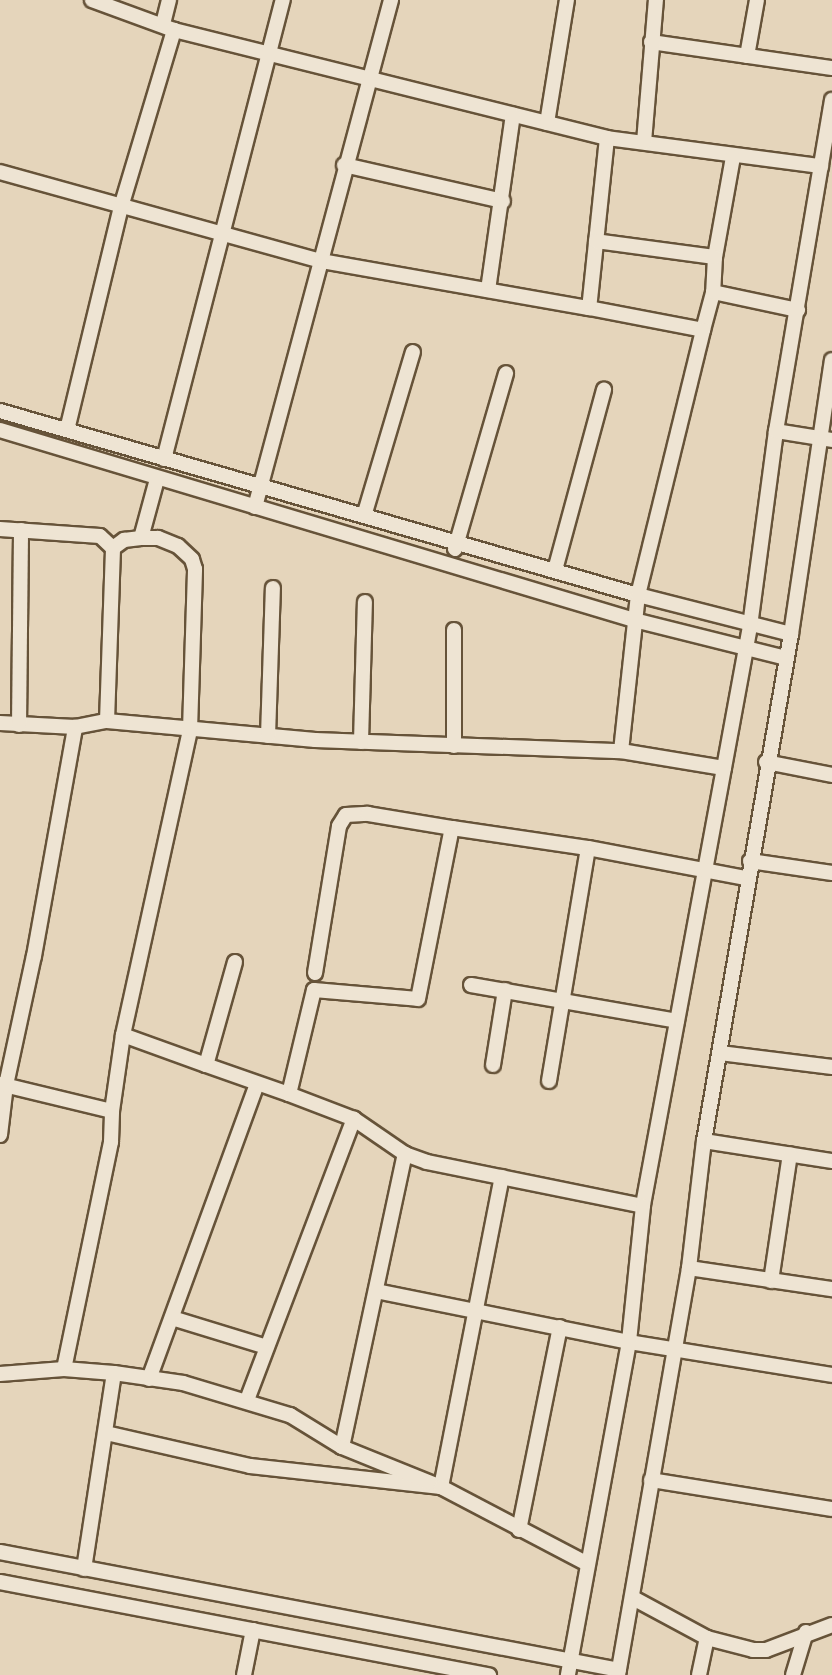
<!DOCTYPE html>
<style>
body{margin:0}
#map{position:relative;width:832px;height:1675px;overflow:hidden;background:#e5d5bb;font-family:Vollkorn,serif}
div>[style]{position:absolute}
.roads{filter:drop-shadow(2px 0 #665339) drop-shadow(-2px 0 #665339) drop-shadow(0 2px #665339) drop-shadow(0 -2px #665339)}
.minor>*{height:14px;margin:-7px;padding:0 7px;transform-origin:7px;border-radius:7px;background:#eee4d3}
span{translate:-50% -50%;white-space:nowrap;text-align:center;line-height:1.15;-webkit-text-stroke:6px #eee4d3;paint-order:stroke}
</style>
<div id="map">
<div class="roads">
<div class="minor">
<i style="left:92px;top:0;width:87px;rotate:20.1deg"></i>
<i style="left:174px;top:30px;width:446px;rotate:14deg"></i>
<i style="left:607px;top:138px;width:216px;rotate:7.5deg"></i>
<i style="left:163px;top:24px;width:25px;rotate:-76deg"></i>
<i style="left:651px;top:42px;width:183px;rotate:8.2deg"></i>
<i style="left:747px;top:56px;width:57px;rotate:-79.9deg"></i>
<i style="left:547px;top:123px;width:125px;rotate:-80.8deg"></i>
<i style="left:607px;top:138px;width:171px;rotate:96deg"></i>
<i style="left:589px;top:308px;width:116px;rotate:10.9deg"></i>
<i style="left:703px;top:330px;width:39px;rotate:-75deg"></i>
<i style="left:644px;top:142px;width:143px;rotate:-85.2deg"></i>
<i style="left:733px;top:157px;width:102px;rotate:100.2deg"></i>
<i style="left:715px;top:257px;width:35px;rotate:93deg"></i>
<i style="left:713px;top:292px;width:87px;rotate:12deg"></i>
<i style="left:344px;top:165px;width:163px;rotate:12.8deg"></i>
<i style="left:0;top:172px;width:334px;rotate:15.5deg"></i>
<i style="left:322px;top:261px;width:271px;rotate:10deg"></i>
<i style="left:596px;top:241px;width:120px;rotate:7.7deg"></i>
<i style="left:488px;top:290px;width:177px;rotate:-81.9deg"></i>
<i style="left:0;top:411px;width:664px;rotate:16.09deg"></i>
<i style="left:638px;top:595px;width:158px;rotate:14.3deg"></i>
<i style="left:0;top:430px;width:662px;rotate:16.68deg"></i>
<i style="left:634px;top:620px;width:157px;rotate:14deg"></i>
<i style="left:67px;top:430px;width:229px;rotate:-76.4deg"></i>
<i style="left:121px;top:207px;width:185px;rotate:-73.3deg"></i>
<i style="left:776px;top:431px;width:57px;rotate:9.1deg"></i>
<i style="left:164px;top:459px;width:474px;rotate:-75.5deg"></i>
<i style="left:255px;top:507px;width:525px;rotate:-74.98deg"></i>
<i style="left:364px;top:516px;width:171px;rotate:-73.4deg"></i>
<i style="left:0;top:529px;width:100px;rotate:4deg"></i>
<i style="left:100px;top:536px;width:18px;rotate:43deg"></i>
<i style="left:455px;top:549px;width:183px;rotate:-73.8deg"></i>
<i style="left:555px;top:570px;width:187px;rotate:-74.8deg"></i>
<i style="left:454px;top:630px;width:116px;rotate:90deg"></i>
<i style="left:107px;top:721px;width:173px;rotate:-88deg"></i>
<i style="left:113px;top:548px;width:14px;rotate:-36deg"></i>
<i style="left:124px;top:540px;width:17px;rotate:-7deg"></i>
<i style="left:0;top:723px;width:75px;rotate:3.1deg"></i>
<i style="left:75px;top:727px;width:33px;rotate:-11deg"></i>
<i style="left:107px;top:721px;width:209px;rotate:5.2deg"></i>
<i style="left:315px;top:740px;width:306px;rotate:2.1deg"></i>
<i style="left:621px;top:751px;width:104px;rotate:9.4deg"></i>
<i style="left:724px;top:768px;width:445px;rotate:100.5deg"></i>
<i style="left:19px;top:725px;width:195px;rotate:-89.4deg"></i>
<i style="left:268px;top:736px;width:148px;rotate:-88.1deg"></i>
<i style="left:361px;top:742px;width:140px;rotate:-88.4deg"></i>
<i style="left:621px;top:751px;width:157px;rotate:-83.8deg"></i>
<i style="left:638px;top:595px;width:273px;rotate:-76.2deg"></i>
<i style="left:766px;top:762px;width:67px;rotate:11.1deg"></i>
<i style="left:724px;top:768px;width:144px;rotate:-79.6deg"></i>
<i style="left:750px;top:626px;width:197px;rotate:-82.4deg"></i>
<i style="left:776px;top:431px;width:336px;rotate:-80.4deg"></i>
<i style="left:750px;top:861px;width:83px;rotate:8.3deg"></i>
<i style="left:235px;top:962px;width:107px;rotate:105.7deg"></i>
<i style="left:206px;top:1065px;width:88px;rotate:19.3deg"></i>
<i style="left:289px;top:1094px;width:107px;rotate:-76.5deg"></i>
<i style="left:314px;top:990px;width:104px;rotate:4.9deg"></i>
<i style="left:418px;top:999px;width:174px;rotate:-78.8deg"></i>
<i style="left:452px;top:828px;width:137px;rotate:8.4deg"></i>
<i style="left:588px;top:848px;width:161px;rotate:10.8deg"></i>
<i style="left:315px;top:973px;width:149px;rotate:-80.7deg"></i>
<i style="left:339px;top:826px;width:13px;rotate:-58deg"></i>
<i style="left:346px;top:815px;width:22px;rotate:-3deg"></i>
<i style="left:368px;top:814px;width:85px;rotate:9.5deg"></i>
<i style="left:471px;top:985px;width:209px;rotate:9.9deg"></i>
<i style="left:123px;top:1035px;width:88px;rotate:19.9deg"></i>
<i style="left:720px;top:1053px;width:113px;rotate:7.1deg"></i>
<i style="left:493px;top:1065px;width:76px;rotate:-80.9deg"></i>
<i style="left:549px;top:1081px;width:236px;rotate:-80.5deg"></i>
<i style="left:0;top:1084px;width:115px;rotate:13.6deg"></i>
<i style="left:354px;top:1119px;width:62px;rotate:34.5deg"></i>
<i style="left:0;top:1135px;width:50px;rotate:-83.2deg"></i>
<i style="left:6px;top:1085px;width:132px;rotate:-77.8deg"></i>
<i style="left:34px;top:956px;width:233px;rotate:-79.8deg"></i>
<i style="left:704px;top:1141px;width:130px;rotate:8.9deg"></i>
<i style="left:689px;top:1268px;width:145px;rotate:8.4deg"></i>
<i style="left:771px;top:1281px;width:128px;rotate:-81.5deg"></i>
<i style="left:376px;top:1291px;width:258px;rotate:11.4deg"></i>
<i style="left:629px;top:1342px;width:206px;rotate:9.2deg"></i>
<i style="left:172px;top:1318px;width:99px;rotate:17deg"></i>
<i style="left:64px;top:1369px;width:50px;rotate:4.6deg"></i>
<i style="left:0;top:1374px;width:64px;rotate:-4.5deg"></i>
<i style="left:64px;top:1369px;width:232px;rotate:-78.3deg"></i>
<i style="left:111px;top:1142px;width:31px;rotate:-88deg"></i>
<i style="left:112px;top:1111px;width:77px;rotate:-81.8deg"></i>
<i style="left:123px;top:1035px;width:312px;rotate:-77.6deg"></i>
<i style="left:190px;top:730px;width:161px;rotate:-88.2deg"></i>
<i style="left:195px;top:569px;width:10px;rotate:-107deg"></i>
<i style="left:192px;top:559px;width:19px;rotate:-137deg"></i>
<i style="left:178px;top:546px;width:22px;rotate:-158deg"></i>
<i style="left:158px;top:538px;width:17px;rotate:180deg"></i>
<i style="left:141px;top:538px;width:61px;rotate:-74.8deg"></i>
<i style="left:149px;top:1379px;width:314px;rotate:-69.9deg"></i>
<i style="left:247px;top:1400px;width:301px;rotate:-69.2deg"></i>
<i style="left:354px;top:1119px;width:70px;rotate:-159deg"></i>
<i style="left:106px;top:1433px;width:148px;rotate:12.9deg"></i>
<i style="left:250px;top:1466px;width:192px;rotate:6.3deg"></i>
<i style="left:441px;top:1487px;width:316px;rotate:-78.9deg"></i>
<i style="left:342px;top:1447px;width:300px;rotate:-77.9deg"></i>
<i style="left:405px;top:1154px;width:23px;rotate:20deg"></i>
<i style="left:427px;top:1162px;width:220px;rotate:11.5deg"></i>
<i style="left:643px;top:1206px;width:137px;rotate:95.9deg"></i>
<i style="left:629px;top:1342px;width:339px;rotate:100.4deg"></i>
<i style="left:651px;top:1480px;width:183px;rotate:9.1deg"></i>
<i style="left:519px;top:1530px;width:207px;rotate:-78.6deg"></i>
<i style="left:0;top:1552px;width:630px;rotate:10.79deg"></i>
<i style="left:84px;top:1569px;width:198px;rotate:-81.3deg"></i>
<i style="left:114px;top:1373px;width:70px;rotate:8.2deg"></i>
<i style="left:183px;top:1383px;width:112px;rotate:16.7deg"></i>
<i style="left:290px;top:1415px;width:61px;rotate:31.6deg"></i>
<i style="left:342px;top:1447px;width:107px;rotate:22deg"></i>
<i style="left:441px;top:1487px;width:164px;rotate:27.7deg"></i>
<i style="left:0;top:1582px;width:498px;rotate:10.8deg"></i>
<i style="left:633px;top:1598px;width:84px;rotate:28.4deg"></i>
<i style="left:707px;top:1638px;width:48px;rotate:14.6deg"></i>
<i style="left:753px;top:1650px;width:13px"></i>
<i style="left:766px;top:1650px;width:71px;rotate:-20.7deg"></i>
<i style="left:244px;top:1675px;width:46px;rotate:-78.7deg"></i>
<i style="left:618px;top:1675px;width:413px;rotate:-80.1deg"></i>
<i style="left:689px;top:1268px;width:128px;rotate:-83.3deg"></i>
<i style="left:704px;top:1141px;width:514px;rotate:-80.26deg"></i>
<i style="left:791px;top:634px;width:277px;rotate:-81.5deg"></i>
<i style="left:699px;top:1675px;width:38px;rotate:-78deg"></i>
<i style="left:793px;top:1675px;width:45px;rotate:-73.2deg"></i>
</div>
</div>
</div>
